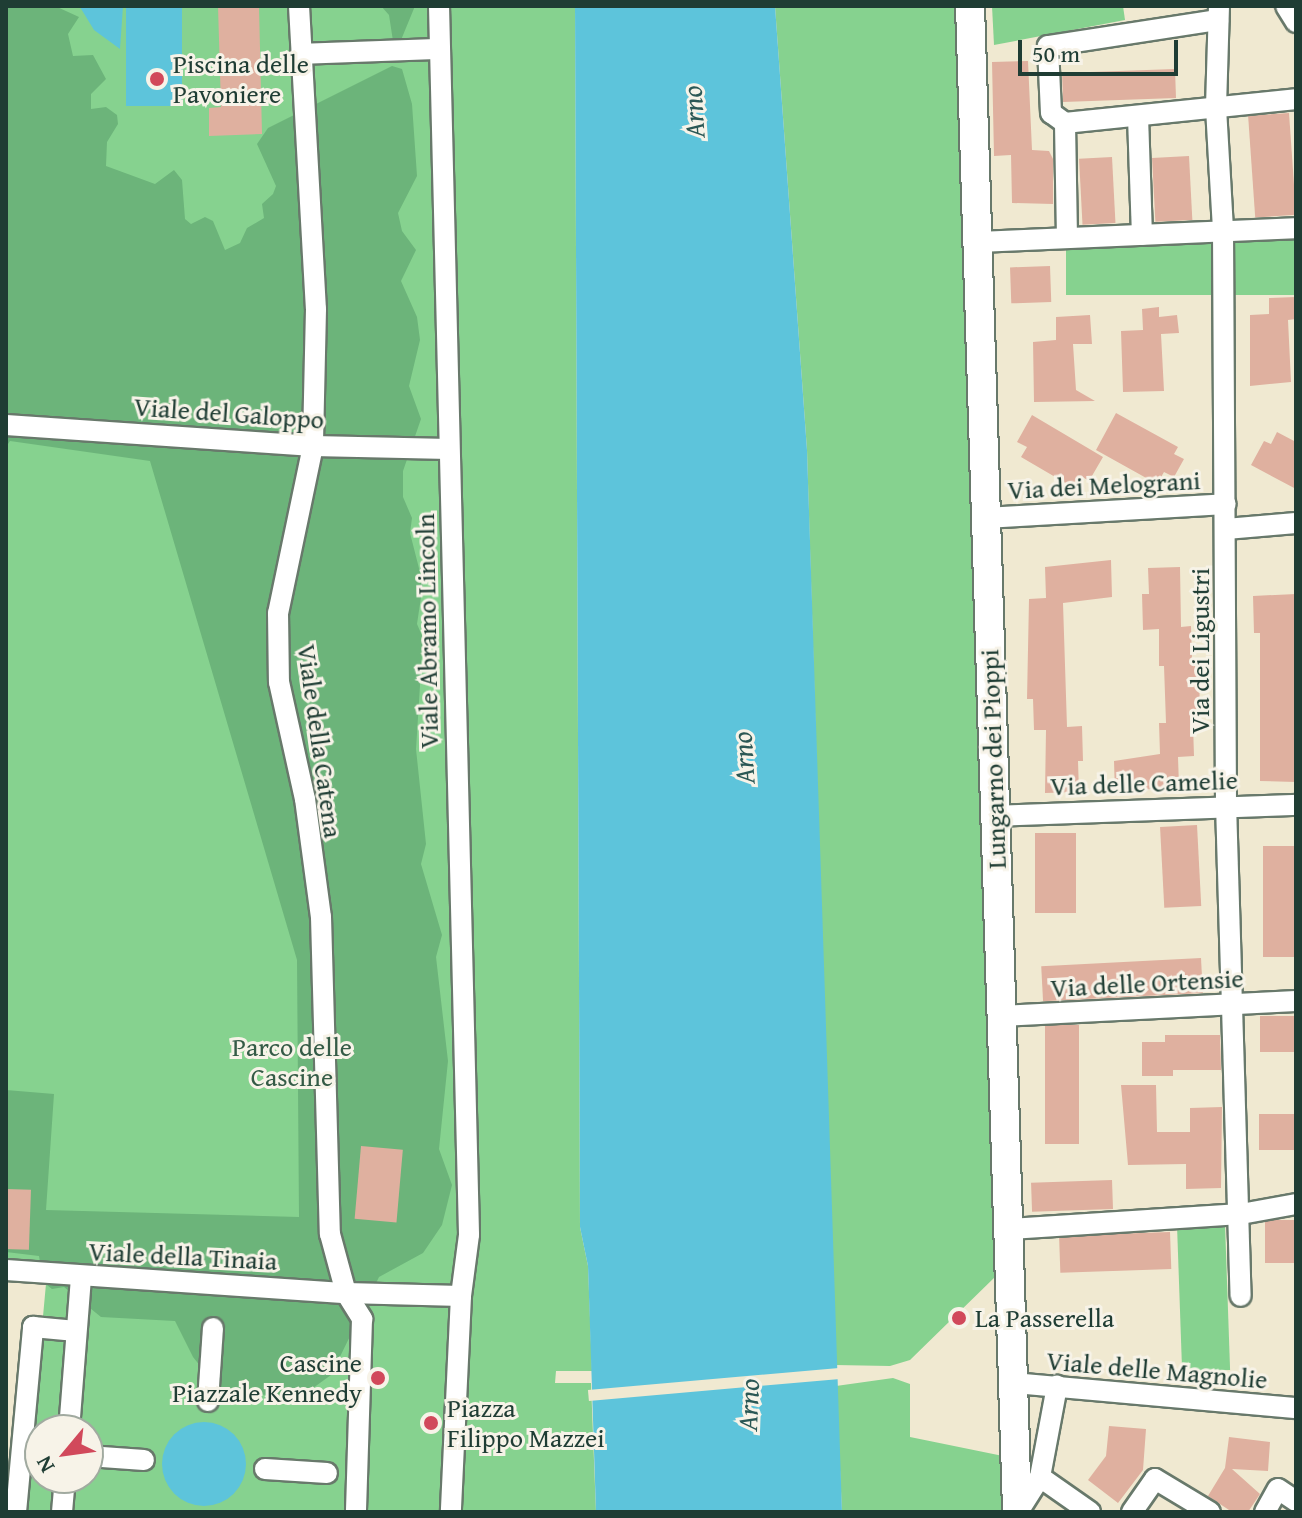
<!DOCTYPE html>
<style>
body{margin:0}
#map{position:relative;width:1302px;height:1518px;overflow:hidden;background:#f0e9d1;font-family:"Gentium Book Plus",serif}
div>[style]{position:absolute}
.green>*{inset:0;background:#86d28f;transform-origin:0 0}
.forest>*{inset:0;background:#6cb47a}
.water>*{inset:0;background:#5dc4db;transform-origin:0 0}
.round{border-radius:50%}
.pier>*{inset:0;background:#f0e9d1;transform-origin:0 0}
.building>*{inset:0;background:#dfb09f;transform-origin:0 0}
.roads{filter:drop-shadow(2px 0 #68796b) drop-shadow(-2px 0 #68796b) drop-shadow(0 2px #68796b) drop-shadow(0 -2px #68796b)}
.street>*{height:20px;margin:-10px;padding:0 10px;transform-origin:10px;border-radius:10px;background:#fff}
.secondary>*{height:28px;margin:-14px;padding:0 14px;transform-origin:14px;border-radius:14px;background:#fff}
.dots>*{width:22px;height:22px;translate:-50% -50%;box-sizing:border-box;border:4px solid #f7f3e8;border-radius:50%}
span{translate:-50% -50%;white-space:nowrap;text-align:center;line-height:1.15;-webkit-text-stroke:6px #f7f3e8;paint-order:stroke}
.poi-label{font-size:26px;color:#1f3d34}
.left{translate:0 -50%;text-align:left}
.right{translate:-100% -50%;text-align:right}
.street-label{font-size:26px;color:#1f3d34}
.park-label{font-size:26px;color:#345b46}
.water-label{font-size:28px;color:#2b5855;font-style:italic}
.frame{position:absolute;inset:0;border:8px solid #1f3d34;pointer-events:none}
.north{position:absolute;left:24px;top:1414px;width:80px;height:80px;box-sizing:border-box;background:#f7f3e8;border:2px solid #a1aaa0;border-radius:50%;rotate:241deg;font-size:22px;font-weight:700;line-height:32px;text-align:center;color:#1f3d34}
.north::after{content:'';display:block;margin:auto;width:28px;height:36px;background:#d1495b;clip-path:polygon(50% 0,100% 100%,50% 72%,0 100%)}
.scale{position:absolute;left:1018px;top:40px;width:160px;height:36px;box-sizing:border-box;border:4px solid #1f3d34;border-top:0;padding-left:10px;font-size:24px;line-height:28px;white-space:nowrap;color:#1f3d34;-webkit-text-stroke:6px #f7f3e8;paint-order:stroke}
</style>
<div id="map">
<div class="green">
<i style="clip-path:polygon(evenodd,6px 6px,575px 6px,580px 1227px,588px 1266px,592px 1371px,556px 1371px,555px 1383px,591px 1383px,596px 1512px,25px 1512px,48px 1262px,6px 1259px,6px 6px,40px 1430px,88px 1430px,88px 1478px,40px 1478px,40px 1430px)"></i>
<i style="clip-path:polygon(775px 6px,957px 6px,996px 1276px,910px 1360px,890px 1366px,835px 1365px,807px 450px)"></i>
<i style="clip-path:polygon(992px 6px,1123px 6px,1125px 20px,994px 45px)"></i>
<i style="left:1296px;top:239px;width:56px;height:230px;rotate:90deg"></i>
<i style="left:1225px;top:1224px;width:146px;height:48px;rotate:88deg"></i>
<i style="clip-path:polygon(893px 1378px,910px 1384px,910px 1437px,1003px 1456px,1004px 1512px,842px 1512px,836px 1386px)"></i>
</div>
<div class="forest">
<i style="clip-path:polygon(6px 6px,55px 6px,79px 17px,68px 34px,73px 56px,93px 55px,106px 79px,91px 94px,91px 109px,106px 107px,117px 115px,118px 124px,107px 142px,106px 166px,155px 184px,174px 170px,182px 180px,185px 219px,191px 224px,205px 217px,213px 221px,225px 250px,240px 243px,247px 228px,264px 218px,262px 204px,273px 194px,276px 186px,257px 144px,268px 128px,392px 66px,402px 69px,412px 104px,417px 176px,398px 213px,402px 231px,416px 250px,401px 281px,417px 317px,420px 340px,409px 386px,421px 419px,403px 471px,403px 497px,412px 518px,410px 533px,423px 584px,417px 624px,423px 638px,416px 749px,426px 844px,421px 864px,442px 935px,436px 957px,448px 1061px,439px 1149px,452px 1185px,442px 1225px,423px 1253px,379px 1277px,331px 1375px,313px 1388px,284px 1396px,221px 1392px,193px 1357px,175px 1321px,101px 1317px,64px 1287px,52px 1289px,43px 1282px,39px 1256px,6px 1252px,6px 1090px,54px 1094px,46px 1210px,299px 1217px,297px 960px,150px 461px,10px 441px,6px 447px)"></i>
<i style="clip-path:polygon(381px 6px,415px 6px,401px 40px,393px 41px,389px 15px)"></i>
</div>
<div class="water">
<i style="clip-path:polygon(123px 6px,120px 49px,94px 30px,80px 7px)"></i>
<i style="left:126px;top:6px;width:56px;height:100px"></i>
<i style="clip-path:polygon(575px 6px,775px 6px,807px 450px,842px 1512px,596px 1512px,588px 1266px,580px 1227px)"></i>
<i class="round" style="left:162px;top:1422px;width:84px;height:84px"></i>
</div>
<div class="pier">
<i style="left:839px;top:1368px;width:11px;height:252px;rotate:85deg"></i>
</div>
<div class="building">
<i style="clip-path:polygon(218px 6px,259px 6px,262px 134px,209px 136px,209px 108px,221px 107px)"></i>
<i style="clip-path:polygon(1028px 61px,1032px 150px,1049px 151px,1053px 159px,1053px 204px,1012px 203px,1011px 155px,994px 156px,992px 62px)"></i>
<i style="left:1175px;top:69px;width:29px;height:113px;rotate:88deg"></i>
<i style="left:1289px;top:113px;width:102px;height:41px;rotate:86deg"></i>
<i style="left:1189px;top:156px;width:64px;height:37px;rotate:87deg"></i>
<i style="left:1112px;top:157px;width:66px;height:33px;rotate:87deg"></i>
<i style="left:1050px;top:266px;width:36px;height:40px;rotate:88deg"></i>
<i style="clip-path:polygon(1296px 297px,1296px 319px,1288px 320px,1291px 382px,1250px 386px,1250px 315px,1269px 314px,1269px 298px)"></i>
<i style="clip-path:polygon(1159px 307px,1159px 317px,1177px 315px,1179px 333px,1161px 334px,1164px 391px,1123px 392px,1121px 331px,1143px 330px,1142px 309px)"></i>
<i style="clip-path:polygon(1090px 315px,1092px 344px,1073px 344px,1076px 390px,1095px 401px,1034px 402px,1033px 342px,1056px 340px,1056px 317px)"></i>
<i style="clip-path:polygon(1116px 413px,1178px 447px,1174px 454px,1184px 459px,1174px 477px,1164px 472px,1157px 484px,1096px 450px)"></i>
<i style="clip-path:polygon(1032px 415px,1103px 457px,1089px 481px,1081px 476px,1074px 488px,1021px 457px,1027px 447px,1017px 442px)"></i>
<i style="clip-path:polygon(1277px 432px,1296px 442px,1296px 489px,1251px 465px,1264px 441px,1271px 444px)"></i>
<i style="clip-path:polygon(1111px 560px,1112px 597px,1063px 603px,1067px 727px,1082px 726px,1083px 761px,1078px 761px,1079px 792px,1045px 793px,1046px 730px,1034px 730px,1033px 699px,1027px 699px,1029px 599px,1046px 598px,1045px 567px)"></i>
<i style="clip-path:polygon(1180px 567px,1181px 627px,1191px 626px,1192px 658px,1199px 658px,1200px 725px,1193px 725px,1194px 756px,1178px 757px,1179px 786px,1115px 793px,1114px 761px,1160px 754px,1159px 723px,1166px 723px,1164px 666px,1159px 666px,1159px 629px,1143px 630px,1142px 594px,1149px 594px,1148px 568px)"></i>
<i style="clip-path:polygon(1296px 594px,1296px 782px,1260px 781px,1260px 633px,1254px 633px,1253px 596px)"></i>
<i style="left:1197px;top:825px;width:81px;height:37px;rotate:87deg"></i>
<i style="left:1035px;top:833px;width:41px;height:80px"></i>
<i style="left:1296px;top:846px;width:111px;height:33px;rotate:90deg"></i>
<i style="left:1201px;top:958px;width:35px;height:160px;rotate:87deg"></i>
<i style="left:1296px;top:1016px;width:36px;height:36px;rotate:90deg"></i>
<i style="left:1079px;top:1025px;width:119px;height:34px;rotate:90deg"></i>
<i style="clip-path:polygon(1165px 1035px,1220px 1035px,1221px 1070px,1173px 1070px,1173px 1076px,1142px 1076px,1142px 1042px,1165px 1042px)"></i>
<i style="clip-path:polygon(1121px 1085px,1156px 1085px,1157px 1132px,1190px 1132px,1190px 1108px,1222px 1107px,1221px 1188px,1186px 1189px,1186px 1164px,1128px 1165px)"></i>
<i style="left:1296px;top:1114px;width:36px;height:37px;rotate:90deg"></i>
<i style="left:361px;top:1146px;width:42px;height:73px;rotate:5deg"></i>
<i style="left:1112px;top:1180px;width:29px;height:81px;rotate:88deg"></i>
<i style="left:6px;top:1189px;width:25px;height:60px;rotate:2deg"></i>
<i style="left:1296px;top:1220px;width:43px;height:31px;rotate:90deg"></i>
<i style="left:1170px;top:1232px;width:37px;height:111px;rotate:88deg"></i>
<i style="clip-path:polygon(1109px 1426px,1146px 1429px,1143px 1470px,1118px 1503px,1088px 1480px,1106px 1456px)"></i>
<i style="clip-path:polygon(1229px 1437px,1270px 1442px,1268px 1471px,1232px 1469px,1260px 1494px,1248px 1512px,1232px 1512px,1208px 1496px,1225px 1468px)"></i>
</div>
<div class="roads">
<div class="street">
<i style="left:299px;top:6px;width:303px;rotate:86.8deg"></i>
<i style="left:316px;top:309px;width:137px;rotate:91.3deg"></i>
<i style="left:313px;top:446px;width:171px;rotate:101.8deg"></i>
<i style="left:278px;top:613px;width:69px;rotate:89.2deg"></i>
<i style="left:279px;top:682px;width:120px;rotate:77.5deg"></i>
<i style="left:305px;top:799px;width:119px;rotate:82.3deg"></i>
<i style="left:321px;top:917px;width:317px;rotate:88.4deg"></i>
<i style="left:330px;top:1234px;width:61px;rotate:74.8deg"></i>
<i style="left:346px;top:1293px;width:115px;rotate:1.5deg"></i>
<i style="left:439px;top:6px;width:1229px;rotate:88.6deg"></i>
<i style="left:469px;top:1235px;width:62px;rotate:97.5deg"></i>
<i style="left:461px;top:1296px;width:216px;rotate:92.7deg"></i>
<i style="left:1219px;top:6px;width:102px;rotate:91.7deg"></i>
<i style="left:1216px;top:108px;width:122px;rotate:86.7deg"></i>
<i style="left:1223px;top:230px;width:574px;rotate:89.7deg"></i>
<i style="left:1226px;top:804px;width:492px;rotate:88.3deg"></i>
<i style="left:1286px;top:6px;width:19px;rotate:58deg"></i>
<i style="left:301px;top:54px;width:139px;rotate:-2.1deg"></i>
<i style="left:1138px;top:116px;width:119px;rotate:88.1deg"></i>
<i style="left:1065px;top:123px;width:232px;rotate:-5.9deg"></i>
<i style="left:1067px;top:238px;width:115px;rotate:-91deg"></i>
<i style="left:1065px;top:123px;width:17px;rotate:-144deg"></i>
<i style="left:1051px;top:113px;width:67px;rotate:-92.6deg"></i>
<i style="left:1048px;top:46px;width:172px;rotate:-8.7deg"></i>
<i style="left:977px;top:242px;width:319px;rotate:-2.5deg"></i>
<i style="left:6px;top:425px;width:308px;rotate:3.9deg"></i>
<i style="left:313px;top:446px;width:136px;rotate:1.3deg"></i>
<i style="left:985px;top:518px;width:241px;rotate:-3.3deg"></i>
<i style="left:1226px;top:529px;width:70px;rotate:-4.9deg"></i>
<i style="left:995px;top:816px;width:301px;rotate:-2.1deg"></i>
<i style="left:1001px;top:1016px;width:295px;rotate:-2.9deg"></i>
<i style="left:1010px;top:1229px;width:231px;rotate:-3.7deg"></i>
<i style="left:1241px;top:1214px;width:56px;rotate:-10.3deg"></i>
<i style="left:6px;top:1270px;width:341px;rotate:3.9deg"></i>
<i style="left:346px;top:1293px;width:31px;rotate:58deg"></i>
<i style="left:362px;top:1319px;width:193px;rotate:91.8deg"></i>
<i style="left:1014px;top:1383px;width:283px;rotate:5.1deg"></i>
<i style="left:208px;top:1401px;width:73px;rotate:-86.1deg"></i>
<i style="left:69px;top:1430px;width:153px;rotate:-85.5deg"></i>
<i style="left:88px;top:1456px;width:56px;rotate:4.1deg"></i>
<i style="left:265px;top:1469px;width:62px;rotate:3.7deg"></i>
<i style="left:1040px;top:1477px;width:61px;rotate:35deg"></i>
<i style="left:16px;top:1512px;width:186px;rotate:-84.7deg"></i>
<i style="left:33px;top:1327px;width:43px;rotate:5.3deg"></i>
<i style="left:62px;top:1512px;width:34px;rotate:-85deg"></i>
<i style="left:1018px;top:1512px;width:41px;rotate:-57.8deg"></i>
<i style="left:1040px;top:1477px;width:93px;rotate:-79.4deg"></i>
<i style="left:1132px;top:1512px;width:40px;rotate:-55.1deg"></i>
<i style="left:1155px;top:1479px;width:64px;rotate:31deg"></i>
<i style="left:1265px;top:1512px;width:26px;rotate:-61deg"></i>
<i style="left:1278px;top:1489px;width:22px;rotate:34deg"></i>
</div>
<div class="secondary">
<i style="left:970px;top:6px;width:1507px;rotate:88.21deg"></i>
</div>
</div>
<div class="dots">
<i style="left:157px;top:79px;background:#d1495b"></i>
<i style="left:959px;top:1318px;background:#d1495b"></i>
<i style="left:378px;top:1378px;background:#d1495b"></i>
<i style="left:431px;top:1423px;background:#d1495b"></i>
</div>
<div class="poi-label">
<span class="left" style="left:173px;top:79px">Piscina delle<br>Pavoniere</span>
<span class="left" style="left:975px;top:1318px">La Passerella</span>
<span class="right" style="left:362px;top:1378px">Cascine<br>Piazzale Kennedy</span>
<span class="left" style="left:447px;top:1423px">Piazza<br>Filippo Mazzei</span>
</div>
<div class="street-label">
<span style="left:229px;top:413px;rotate:4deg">Viale del Galoppo</span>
<span style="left:1104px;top:485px;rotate:-3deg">Via dei Melograni</span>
<span style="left:427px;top:631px;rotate:-91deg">Viale Abramo Lincoln</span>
<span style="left:1200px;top:651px;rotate:-90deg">Via dei Ligustri</span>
<span style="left:320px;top:741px;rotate:82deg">Viale della Catena</span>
<span style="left:993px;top:759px;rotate:-92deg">Lungarno dei Pioppi</span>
<span style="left:1144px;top:783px;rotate:-2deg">Via delle Camelie</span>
<span style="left:1147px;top:983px;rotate:-3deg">Via delle Ortensie</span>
<span style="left:183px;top:1256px;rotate:3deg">Viale della Tinaia</span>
<span style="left:1157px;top:1370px;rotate:5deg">Viale delle Magnolie</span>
</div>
<div class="park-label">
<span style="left:292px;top:1062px">Parco delle<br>Cascine</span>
</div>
<div class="water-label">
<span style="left:693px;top:112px;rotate:-94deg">Arno</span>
<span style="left:743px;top:758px;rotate:-94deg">Arno</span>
<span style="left:748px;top:1405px;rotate:-88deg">Arno</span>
</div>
<div class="frame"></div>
<div class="north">N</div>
<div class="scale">50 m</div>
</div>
